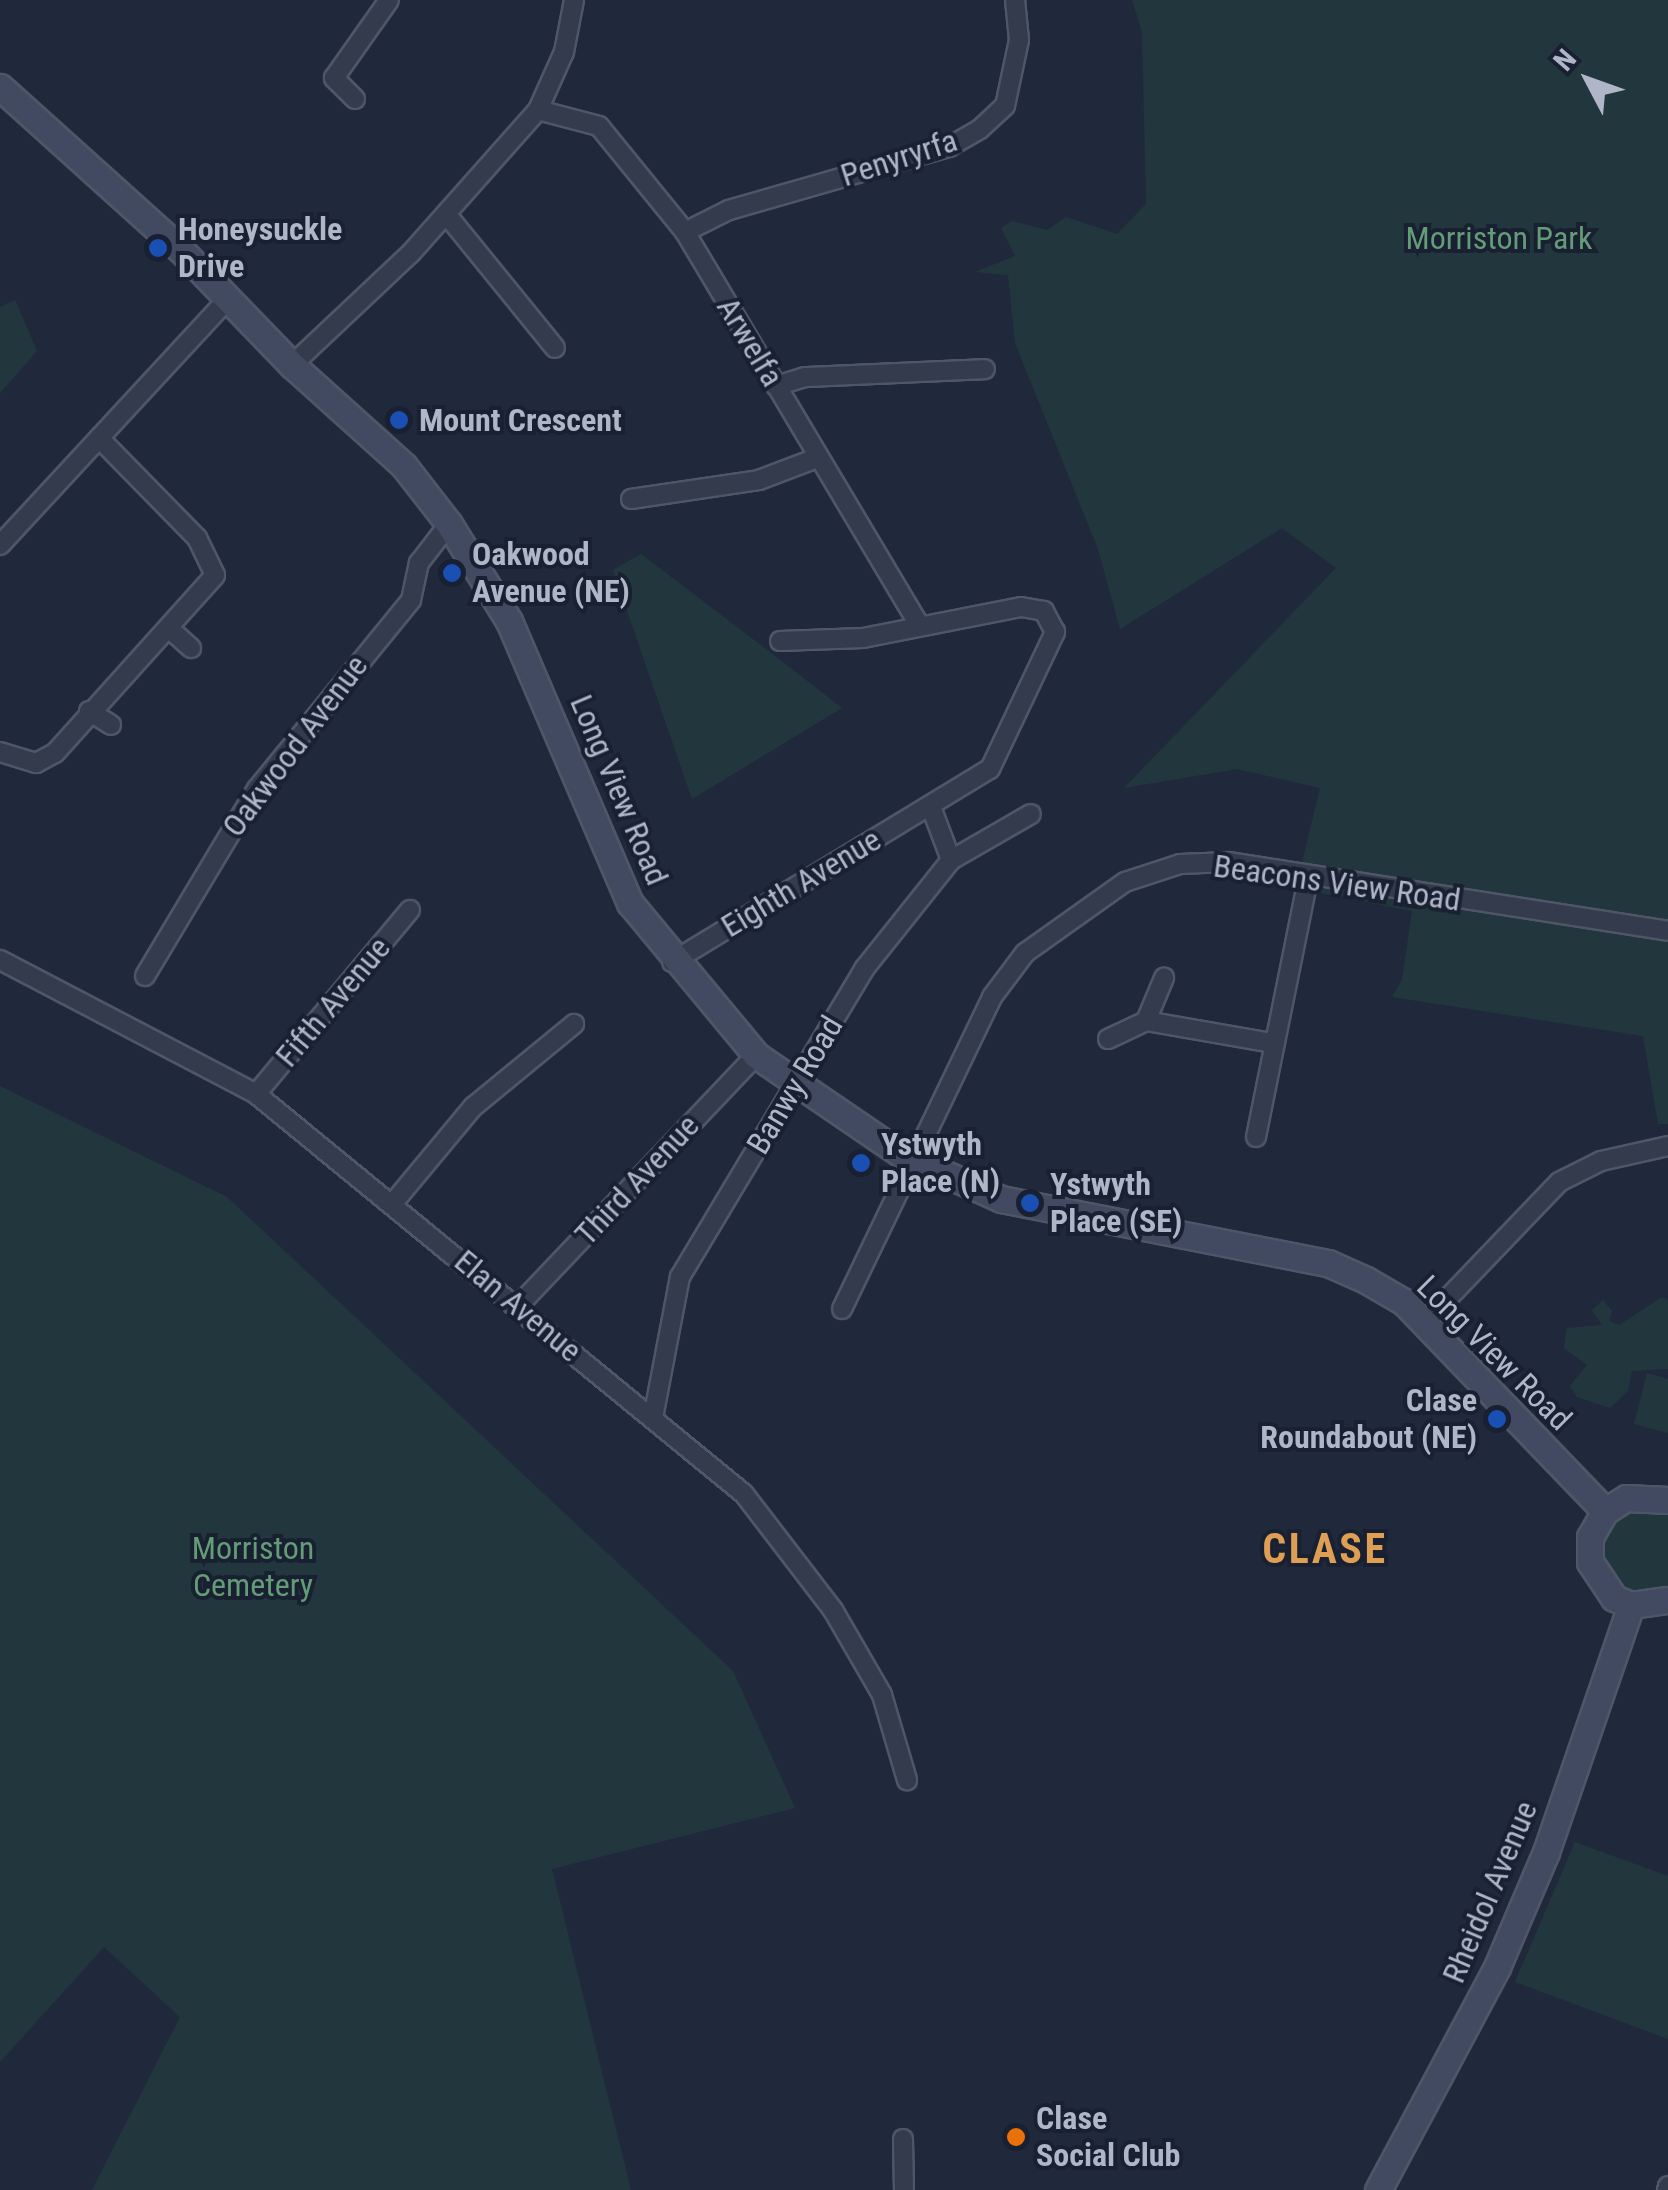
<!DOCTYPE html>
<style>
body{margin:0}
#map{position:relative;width:1668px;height:2190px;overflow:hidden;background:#20293c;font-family:"Roboto Condensed",sans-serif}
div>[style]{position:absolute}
.green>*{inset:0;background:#22373d}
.roads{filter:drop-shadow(2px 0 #4f5667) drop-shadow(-2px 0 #4f5667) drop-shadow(0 2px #4f5667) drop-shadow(0 -2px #4f5667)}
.street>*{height:18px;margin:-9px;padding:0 9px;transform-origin:9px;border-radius:9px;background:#343b4c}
.secondary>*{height:25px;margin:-12.5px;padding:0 12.5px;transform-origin:12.5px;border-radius:12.5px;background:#414a60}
.dots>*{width:28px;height:28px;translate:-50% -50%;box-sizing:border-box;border:5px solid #192031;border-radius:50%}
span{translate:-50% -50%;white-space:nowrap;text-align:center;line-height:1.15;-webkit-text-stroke:8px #192031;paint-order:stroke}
.street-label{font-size:32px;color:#afb6c8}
.poi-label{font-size:32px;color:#afb6c8;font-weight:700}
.left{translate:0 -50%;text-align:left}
.right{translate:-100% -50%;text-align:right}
.park-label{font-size:32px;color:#639c76}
.district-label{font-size:42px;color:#de9e54;font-weight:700;letter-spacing:2.5px}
.north{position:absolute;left:1538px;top:30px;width:100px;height:100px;-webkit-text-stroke:8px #192031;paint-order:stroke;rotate:311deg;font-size:28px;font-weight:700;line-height:40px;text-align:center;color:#afb6c8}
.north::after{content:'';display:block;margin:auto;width:35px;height:45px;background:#afb6c8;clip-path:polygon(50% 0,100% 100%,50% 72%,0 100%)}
</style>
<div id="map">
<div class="green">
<i style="clip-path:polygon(1132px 0,1668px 0,1668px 1124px,1658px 1124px,1643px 1036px,1392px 997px,1402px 980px,1412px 911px,1321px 893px,1300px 871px,1320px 788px,1237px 769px,1124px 788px,1336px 568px,1282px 528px,1120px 629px,1098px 549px,1015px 343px,1008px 275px,975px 272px,1015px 256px,1001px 228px,1012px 221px,1047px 230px,1066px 217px,1117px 234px,1146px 204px,1142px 32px)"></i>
<i style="clip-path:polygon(15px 300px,37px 351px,0 393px,0 307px)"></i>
<i style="clip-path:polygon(641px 554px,770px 652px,842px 708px,692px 799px,613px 570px)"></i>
<i style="clip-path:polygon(0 1086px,227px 1197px,733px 1671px,795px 1808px,552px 1869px,631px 2190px,92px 2190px,180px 2017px,104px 1947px,0 2062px)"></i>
<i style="clip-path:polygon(1662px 1297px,1668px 1300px,1668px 1369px,1632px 1371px,1628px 1391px,1610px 1408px,1577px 1397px,1570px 1386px,1587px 1365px,1564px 1348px,1567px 1328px,1602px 1325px,1592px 1310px,1603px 1300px,1612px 1311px,1609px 1321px,1619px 1325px)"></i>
<i style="clip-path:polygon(1647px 1373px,1668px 1379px,1668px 1433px,1634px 1424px)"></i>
<i style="clip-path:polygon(1622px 1510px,1668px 1511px,1668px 1588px,1633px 1594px,1619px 1587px,1601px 1563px,1602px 1532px)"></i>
<i style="clip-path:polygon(1575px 1842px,1668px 1876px,1668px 2039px,1515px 1982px)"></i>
</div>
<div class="roads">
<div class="street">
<i style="left:355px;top:99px;width:30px;rotate:-135deg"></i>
<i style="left:334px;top:78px;width:95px;rotate:-54.8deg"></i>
<i style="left:538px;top:110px;width:63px;rotate:14.7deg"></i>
<i style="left:599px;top:126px;width:136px;rotate:50.9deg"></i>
<i style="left:685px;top:232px;width:455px;rotate:59.2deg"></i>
<i style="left:447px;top:215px;width:171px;rotate:50.9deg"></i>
<i style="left:685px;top:232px;width:49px;rotate:-26.6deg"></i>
<i style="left:729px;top:210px;width:229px;rotate:-16deg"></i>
<i style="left:949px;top:147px;width:36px;rotate:-30deg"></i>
<i style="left:980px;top:129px;width:34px;rotate:-43deg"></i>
<i style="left:1005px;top:106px;width:67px;rotate:-78deg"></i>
<i style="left:1019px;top:40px;width:40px;rotate:-95.7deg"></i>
<i style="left:292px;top:365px;width:163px;rotate:-43.3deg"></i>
<i style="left:411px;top:253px;width:191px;rotate:-48.4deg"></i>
<i style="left:538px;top:110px;width:64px;rotate:-65.9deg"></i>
<i style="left:564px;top:52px;width:53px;rotate:-79.1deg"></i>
<i style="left:776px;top:386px;width:30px;rotate:-17deg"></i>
<i style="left:805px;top:377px;width:180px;rotate:-2.5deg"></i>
<i style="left:631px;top:499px;width:129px;rotate:-8.4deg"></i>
<i style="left:759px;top:480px;width:62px;rotate:-20.8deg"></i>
<i style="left:0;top:545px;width:335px;rotate:-47.2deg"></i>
<i style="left:171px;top:630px;width:27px;rotate:42deg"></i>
<i style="left:89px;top:711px;width:26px;rotate:32deg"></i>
<i style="left:0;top:752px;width:38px;rotate:17deg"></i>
<i style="left:36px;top:763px;width:21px;rotate:-28deg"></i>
<i style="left:55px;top:753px;width:239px;rotate:-48deg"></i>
<i style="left:215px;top:575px;width:41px;rotate:-115.9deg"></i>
<i style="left:197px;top:538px;width:140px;rotate:-134.4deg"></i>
<i style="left:931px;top:807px;width:57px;rotate:69.3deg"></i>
<i style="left:0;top:960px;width:289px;rotate:27.6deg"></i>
<i style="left:256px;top:1094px;width:631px;rotate:39.34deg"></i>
<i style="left:744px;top:1494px;width:146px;rotate:52.5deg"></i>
<i style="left:833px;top:1610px;width:98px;rotate:60deg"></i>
<i style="left:882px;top:1695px;width:89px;rotate:73.6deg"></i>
<i style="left:672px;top:962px;width:372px;rotate:-31.3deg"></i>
<i style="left:990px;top:769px;width:152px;rotate:-64.6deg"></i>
<i style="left:1055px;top:632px;width:24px;rotate:-118deg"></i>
<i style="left:1044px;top:611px;width:23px;rotate:-170deg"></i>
<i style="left:1021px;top:607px;width:161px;rotate:168.9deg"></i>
<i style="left:863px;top:638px;width:83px;rotate:177.9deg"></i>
<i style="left:145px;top:976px;width:218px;rotate:-59.1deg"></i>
<i style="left:257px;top:789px;width:244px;rotate:-50.8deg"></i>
<i style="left:411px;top:600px;width:38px;rotate:-78deg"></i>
<i style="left:419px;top:563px;width:49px;rotate:-52.4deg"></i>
<i style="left:1146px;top:1021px;width:128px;rotate:9.9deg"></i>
<i style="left:1108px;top:1039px;width:42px;rotate:-25.3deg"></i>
<i style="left:1146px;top:1021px;width:47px;rotate:-67.3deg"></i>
<i style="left:256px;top:1094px;width:240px;rotate:-50.1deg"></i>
<i style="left:1256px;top:1137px;width:263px;rotate:-78.6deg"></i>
<i style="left:393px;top:1203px;width:125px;rotate:-50.2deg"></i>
<i style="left:473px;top:1107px;width:131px;rotate:-39.4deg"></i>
<i style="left:519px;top:1305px;width:344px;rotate:-46.5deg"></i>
<i style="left:842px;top:1309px;width:346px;rotate:-64.3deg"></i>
<i style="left:992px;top:997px;width:55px;rotate:-53.1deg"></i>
<i style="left:1025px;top:953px;width:123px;rotate:-35.4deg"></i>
<i style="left:1125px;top:882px;width:58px;rotate:-18.1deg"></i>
<i style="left:1180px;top:864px;width:49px;rotate:-2.3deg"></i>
<i style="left:1229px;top:862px;width:444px;rotate:8.9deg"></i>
<i style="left:1424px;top:1323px;width:195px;rotate:-46.2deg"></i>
<i style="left:1559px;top:1182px;width:47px;rotate:-26.6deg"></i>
<i style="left:1601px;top:1161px;width:69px;rotate:-12.6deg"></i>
<i style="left:653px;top:1418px;width:144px;rotate:-79.2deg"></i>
<i style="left:680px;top:1277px;width:359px;rotate:-59.1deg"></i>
<i style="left:864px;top:969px;width:139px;rotate:-51.4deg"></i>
<i style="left:951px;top:860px;width:92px;rotate:-29.9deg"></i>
<i style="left:903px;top:2139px;width:51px;rotate:88.9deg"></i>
<i style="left:1667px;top:2190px;width:4px;rotate:-76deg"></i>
</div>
<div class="secondary">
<i style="left:0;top:87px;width:241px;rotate:42deg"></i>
<i style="left:179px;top:248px;width:163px;rotate:46deg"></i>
<i style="left:292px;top:365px;width:151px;rotate:42deg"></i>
<i style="left:404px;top:466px;width:73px;rotate:52.2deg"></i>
<i style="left:449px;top:524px;width:114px;rotate:58.3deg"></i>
<i style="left:509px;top:621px;width:307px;rotate:66.8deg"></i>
<i style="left:630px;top:903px;width:197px;rotate:50.3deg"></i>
<i style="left:756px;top:1055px;width:176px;rotate:34.3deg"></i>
<i style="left:901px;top:1154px;width:110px;rotate:24.2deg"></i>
<i style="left:1001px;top:1199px;width:333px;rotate:11.1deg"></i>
<i style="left:1328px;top:1263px;width:42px;rotate:24.1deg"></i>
<i style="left:1366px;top:1280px;width:44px;rotate:30.1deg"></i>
<i style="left:1404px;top:1302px;width:290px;rotate:46.1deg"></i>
<i style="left:1668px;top:1500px;width:42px;rotate:-177.3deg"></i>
<i style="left:1626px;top:1498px;width:25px;rotate:148deg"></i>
<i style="left:1605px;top:1511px;width:30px;rotate:120deg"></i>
<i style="left:1590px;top:1537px;width:25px;rotate:90deg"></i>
<i style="left:1590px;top:1562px;width:43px;rotate:56.3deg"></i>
<i style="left:1614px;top:1598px;width:18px;rotate:22deg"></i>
<i style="left:1631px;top:1605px;width:37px;rotate:-8deg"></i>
<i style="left:1378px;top:2190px;width:253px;rotate:-61.9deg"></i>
<i style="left:1497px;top:1967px;width:125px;rotate:-66.9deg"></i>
<i style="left:1546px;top:1852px;width:261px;rotate:-71deg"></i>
</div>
</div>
<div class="dots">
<i style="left:158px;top:248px;background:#1a4fb4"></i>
<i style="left:399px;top:420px;background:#1a4fb4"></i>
<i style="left:452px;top:573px;background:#1a4fb4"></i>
<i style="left:861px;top:1163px;background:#1a4fb4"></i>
<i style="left:1030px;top:1203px;background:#1a4fb4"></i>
<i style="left:1497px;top:1419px;background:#1a4fb4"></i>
<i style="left:1016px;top:2137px;background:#e8710a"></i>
</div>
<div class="street-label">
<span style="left:899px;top:158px;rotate:-18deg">Penyryrfa</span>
<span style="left:750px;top:342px;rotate:59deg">Arwelfa</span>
<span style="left:295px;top:746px;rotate:-53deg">Oakwood Avenue</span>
<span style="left:619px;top:790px;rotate:67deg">Long View Road</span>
<span style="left:801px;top:883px;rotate:-31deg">Eighth Avenue</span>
<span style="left:1337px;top:883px;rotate:8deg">Beacons View Road</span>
<span style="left:333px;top:1002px;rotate:-50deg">Fifth Avenue</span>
<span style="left:795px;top:1085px;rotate:-59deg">Banwy Road</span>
<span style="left:637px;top:1180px;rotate:-47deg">Third Avenue</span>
<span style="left:518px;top:1306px;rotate:40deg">Elan Avenue</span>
<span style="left:1494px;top:1353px;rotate:45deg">Long View Road</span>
<span style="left:1490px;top:1892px;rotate:-67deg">Rheidol Avenue</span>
</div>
<div class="poi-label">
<span class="left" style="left:178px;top:248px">Honeysuckle<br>Drive</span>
<span class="left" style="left:419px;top:420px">Mount Crescent</span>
<span class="left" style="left:472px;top:573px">Oakwood<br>Avenue (NE)</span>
<span class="left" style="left:881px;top:1163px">Ystwyth<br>Place (N)</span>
<span class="left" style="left:1050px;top:1203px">Ystwyth<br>Place (SE)</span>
<span class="right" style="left:1477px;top:1419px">Clase<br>Roundabout (NE)</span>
<span class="left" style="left:1036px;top:2137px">Clase<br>Social Club</span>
</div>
<div class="park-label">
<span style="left:1499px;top:238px">Morriston Park</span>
<span style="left:253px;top:1567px">Morriston<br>Cemetery</span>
</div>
<div class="district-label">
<span style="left:1325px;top:1549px">CLASE</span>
</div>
<div class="north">N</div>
</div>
